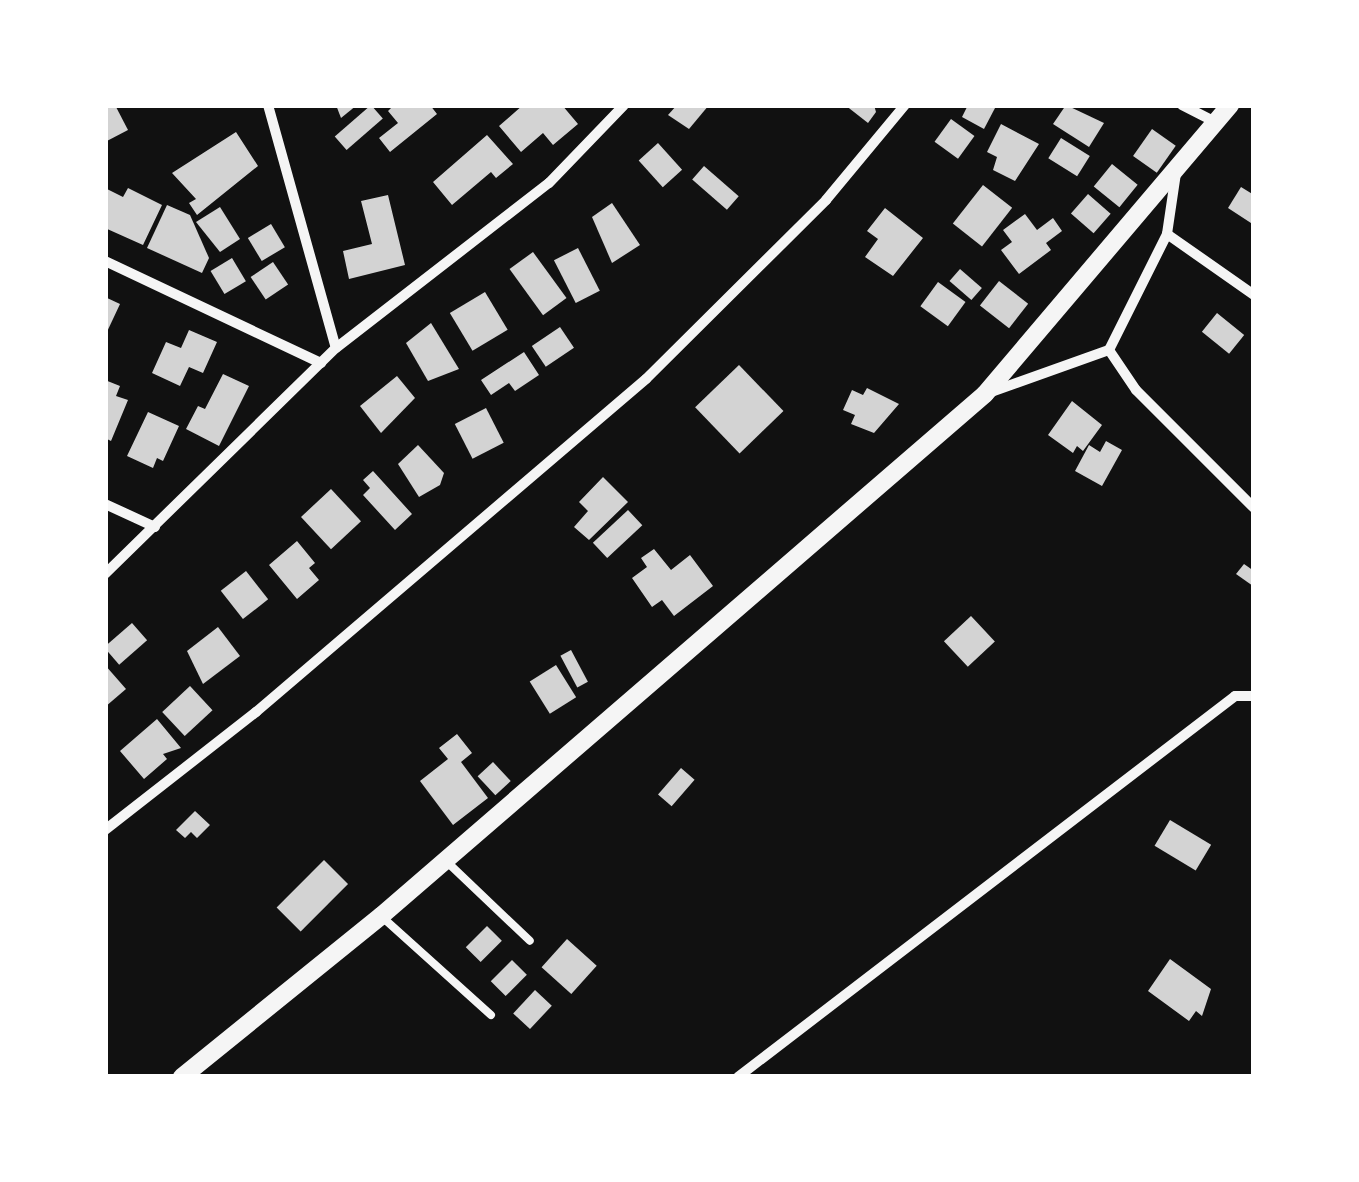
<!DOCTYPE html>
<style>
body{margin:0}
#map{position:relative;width:1359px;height:1182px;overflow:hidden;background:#111;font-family:"Asap Condensed",sans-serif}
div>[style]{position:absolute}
.building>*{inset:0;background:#d3d3d3;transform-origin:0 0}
.service>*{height:8px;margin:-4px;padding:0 4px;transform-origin:4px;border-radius:4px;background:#f5f5f5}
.minor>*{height:10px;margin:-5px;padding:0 5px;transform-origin:5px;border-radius:5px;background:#f5f5f5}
.tertiary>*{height:18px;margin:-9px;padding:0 9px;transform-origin:9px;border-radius:9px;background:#f5f5f5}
span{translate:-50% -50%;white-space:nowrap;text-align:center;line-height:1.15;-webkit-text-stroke:8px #fff;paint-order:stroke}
.frame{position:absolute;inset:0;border:108px solid #fff;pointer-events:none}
</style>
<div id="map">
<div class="building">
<i style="clip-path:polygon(105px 105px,115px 105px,128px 130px,105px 142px)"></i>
<i style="clip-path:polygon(336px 105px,357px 105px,341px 118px)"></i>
<i style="left:371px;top:105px;width:18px;height:48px;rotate:49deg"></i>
<i style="clip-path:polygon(394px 105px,430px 105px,437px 114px,390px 152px,379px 138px,398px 123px,388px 111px)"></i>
<i style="clip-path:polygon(523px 105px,562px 105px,578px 124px,553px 145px,543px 133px,521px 152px,499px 126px)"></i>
<i style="clip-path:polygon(677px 105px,709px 105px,689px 129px,668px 115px)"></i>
<i style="clip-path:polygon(845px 105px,874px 105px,876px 112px,868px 123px)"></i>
<i style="clip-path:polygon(968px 105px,995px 108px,984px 129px,962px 117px)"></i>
<i style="clip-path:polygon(1066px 105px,1104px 123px,1089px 147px,1053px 124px)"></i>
<i style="left:951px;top:119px;width:29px;height:28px;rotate:36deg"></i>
<i style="clip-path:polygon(1001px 124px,1039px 144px,1015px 181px,993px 170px,997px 157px,987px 152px)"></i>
<i style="left:1152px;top:129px;width:29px;height:33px;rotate:35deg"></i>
<i style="clip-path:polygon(236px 132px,258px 166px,197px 215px,189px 203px,196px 199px,172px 173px)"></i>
<i style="clip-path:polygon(487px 135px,513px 164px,496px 178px,491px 172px,452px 205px,433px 182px)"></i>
<i style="left:1061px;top:138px;width:34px;height:24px;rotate:32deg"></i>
<i style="left:658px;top:143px;width:36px;height:26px;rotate:48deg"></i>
<i style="left:1112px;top:164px;width:33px;height:29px;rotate:39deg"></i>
<i style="left:704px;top:166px;width:46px;height:18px;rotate:41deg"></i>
<i style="left:983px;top:185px;width:37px;height:49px;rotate:38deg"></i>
<i style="clip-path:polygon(1241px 187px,1254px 195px,1254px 225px,1228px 208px)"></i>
<i style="clip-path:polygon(105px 188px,123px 197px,128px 188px,162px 205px,143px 245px,105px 228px)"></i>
<i style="left:1088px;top:194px;width:30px;height:26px;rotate:41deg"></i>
<i style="clip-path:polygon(388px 195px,405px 265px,349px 279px,343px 251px,372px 244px,361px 201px)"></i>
<i style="clip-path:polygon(612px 203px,640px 245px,612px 263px,592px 217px)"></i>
<i style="clip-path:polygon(167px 205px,190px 215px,209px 258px,202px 273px,147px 248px)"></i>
<i style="clip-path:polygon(220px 207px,240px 239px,220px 252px,196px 222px)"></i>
<i style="clip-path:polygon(885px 208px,923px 238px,893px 276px,865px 257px,878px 239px,867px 231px)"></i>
<i style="clip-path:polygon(1025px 214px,1037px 230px,1053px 218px,1062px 231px,1046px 243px,1051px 250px,1019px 274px,1001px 250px,1012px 242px,1003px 230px)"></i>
<i style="left:271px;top:224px;width:27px;height:27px;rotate:59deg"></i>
<i style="left:578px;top:248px;width:48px;height:27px;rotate:63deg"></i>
<i style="left:533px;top:252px;width:57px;height:29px;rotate:54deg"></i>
<i style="left:232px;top:258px;width:27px;height:25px;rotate:59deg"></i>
<i style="left:273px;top:262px;width:27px;height:27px;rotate:56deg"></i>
<i style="left:960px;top:269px;width:29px;height:16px;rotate:41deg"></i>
<i style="left:999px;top:281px;width:37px;height:31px;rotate:38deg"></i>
<i style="left:938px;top:282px;width:34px;height:30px;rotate:36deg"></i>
<i style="left:485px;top:292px;width:44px;height:41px;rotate:59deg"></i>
<i style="clip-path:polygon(105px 297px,120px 304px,105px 336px)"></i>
<i style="left:1217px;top:313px;width:35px;height:24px;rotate:39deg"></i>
<i style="clip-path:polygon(431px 323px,459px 369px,428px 381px,406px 343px)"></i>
<i style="left:560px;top:327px;width:25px;height:34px;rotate:56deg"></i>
<i style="clip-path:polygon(189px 330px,217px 342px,203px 373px,189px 367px,180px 386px,152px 373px,166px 342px,181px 348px)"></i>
<i style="clip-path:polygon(524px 352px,539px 375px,515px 391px,509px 383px,491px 395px,481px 380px)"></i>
<i style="left:739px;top:365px;width:64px;height:61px;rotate:46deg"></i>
<i style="clip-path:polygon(223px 374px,249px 386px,219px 446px,186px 429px,198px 406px,205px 409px)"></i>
<i style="clip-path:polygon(397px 376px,415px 398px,381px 433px,360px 406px)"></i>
<i style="clip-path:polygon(105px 380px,120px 386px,116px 396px,128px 400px,111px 441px,105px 438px)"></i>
<i style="clip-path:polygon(867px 388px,899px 404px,874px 433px,851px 424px,855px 415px,843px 410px,852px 390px,863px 395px)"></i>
<i style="clip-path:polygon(1072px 401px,1102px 425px,1083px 451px,1077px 446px,1073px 453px,1048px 435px)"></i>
<i style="left:486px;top:408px;width:39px;height:35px;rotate:63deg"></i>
<i style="clip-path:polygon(148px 412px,179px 426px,163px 461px,157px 458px,153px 468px,127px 456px)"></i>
<i style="clip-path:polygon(1106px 441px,1122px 450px,1102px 486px,1075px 471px,1089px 445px,1100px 452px)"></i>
<i style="clip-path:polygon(418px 445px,444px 473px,440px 485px,419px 497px,398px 464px)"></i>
<i style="clip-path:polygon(373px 471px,412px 514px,395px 530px,363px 495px,370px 488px,363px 480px)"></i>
<i style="clip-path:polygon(603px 477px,628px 502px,589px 540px,574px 527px,588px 511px,579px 502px)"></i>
<i style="left:331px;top:489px;width:44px;height:41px;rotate:47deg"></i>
<i style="left:628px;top:510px;width:21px;height:48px;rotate:47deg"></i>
<i style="clip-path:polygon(297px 541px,315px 563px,309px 568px,319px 580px,297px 599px,269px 565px)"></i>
<i style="clip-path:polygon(654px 549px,671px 570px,690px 555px,713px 586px,674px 616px,662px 600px,652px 607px,632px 578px,647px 567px,641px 558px)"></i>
<i style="clip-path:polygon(1244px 564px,1254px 571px,1253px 586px,1236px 574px)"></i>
<i style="left:246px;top:571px;width:36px;height:32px;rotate:52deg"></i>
<i style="left:971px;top:616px;width:35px;height:37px;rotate:47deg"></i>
<i style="left:132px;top:623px;width:23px;height:37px;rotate:49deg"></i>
<i style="clip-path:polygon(218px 627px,240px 656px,203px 684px,187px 651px)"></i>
<i style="left:571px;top:650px;width:36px;height:12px;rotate:62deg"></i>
<i style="clip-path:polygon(105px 665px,126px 689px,105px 707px)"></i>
<i style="left:556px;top:665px;width:38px;height:31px;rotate:58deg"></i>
<i style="left:190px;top:686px;width:33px;height:38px;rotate:47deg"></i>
<i style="clip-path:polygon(157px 719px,181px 748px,163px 754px,167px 759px,144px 779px,120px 751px)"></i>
<i style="clip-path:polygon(457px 734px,472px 753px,461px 762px,488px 798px,453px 825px,420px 781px,448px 759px,439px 748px)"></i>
<i style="left:493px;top:762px;width:26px;height:21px;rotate:47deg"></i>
<i style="left:681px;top:768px;width:18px;height:35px;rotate:41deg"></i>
<i style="clip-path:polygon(195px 811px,210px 825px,197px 838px,191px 832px,185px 838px,176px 830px)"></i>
<i style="left:1170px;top:820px;width:48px;height:30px;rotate:31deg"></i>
<i style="left:324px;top:860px;width:34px;height:67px;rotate:45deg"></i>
<i style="left:487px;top:926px;width:21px;height:30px;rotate:45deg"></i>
<i style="left:567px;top:939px;width:40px;height:38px;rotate:42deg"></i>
<i style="clip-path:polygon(1170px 959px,1211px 989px,1202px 1016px,1196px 1011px,1189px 1021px,1148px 991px)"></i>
<i style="left:512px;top:960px;width:21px;height:30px;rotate:45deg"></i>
<i style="left:535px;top:990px;width:23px;height:32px;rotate:43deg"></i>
</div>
<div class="service">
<i style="left:445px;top:860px;width:117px;rotate:43.6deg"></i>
<i style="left:381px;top:916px;width:148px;rotate:42deg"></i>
</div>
<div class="minor">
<i style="left:268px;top:105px;width:252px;rotate:74.4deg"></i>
<i style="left:1182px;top:105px;width:39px;rotate:27deg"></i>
<i style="left:1176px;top:173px;width:62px;rotate:98.4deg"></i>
<i style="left:1167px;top:234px;width:106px;rotate:35deg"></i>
<i style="left:105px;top:261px;width:239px;rotate:25.3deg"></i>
<i style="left:1109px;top:350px;width:48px;rotate:56deg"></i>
<i style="left:1136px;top:390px;width:167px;rotate:45deg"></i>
<i style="left:991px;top:392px;width:125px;rotate:-19.6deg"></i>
<i style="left:1109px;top:350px;width:130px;rotate:-63.4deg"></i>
<i style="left:105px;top:504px;width:55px;rotate:24.7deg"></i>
<i style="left:105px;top:574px;width:323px;rotate:-44.4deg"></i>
<i style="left:336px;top:348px;width:269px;rotate:-37.8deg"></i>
<i style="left:549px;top:183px;width:108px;rotate:-46.1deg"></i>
<i style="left:105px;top:830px;width:192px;rotate:-38deg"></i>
<i style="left:256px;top:712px;width:513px;rotate:-40.49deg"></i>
<i style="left:646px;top:379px;width:254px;rotate:-44.8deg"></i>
<i style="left:826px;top:200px;width:124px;rotate:-50.3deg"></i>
<i style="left:738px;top:1077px;width:626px;rotate:-37.47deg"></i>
<i style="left:1235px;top:696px;width:19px"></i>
</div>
<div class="tertiary">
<i style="left:182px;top:1077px;width:256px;rotate:-39deg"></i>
<i style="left:381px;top:916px;width:798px;rotate:-40.83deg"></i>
<i style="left:985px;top:394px;width:379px;rotate:-49.7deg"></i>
</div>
<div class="frame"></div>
</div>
